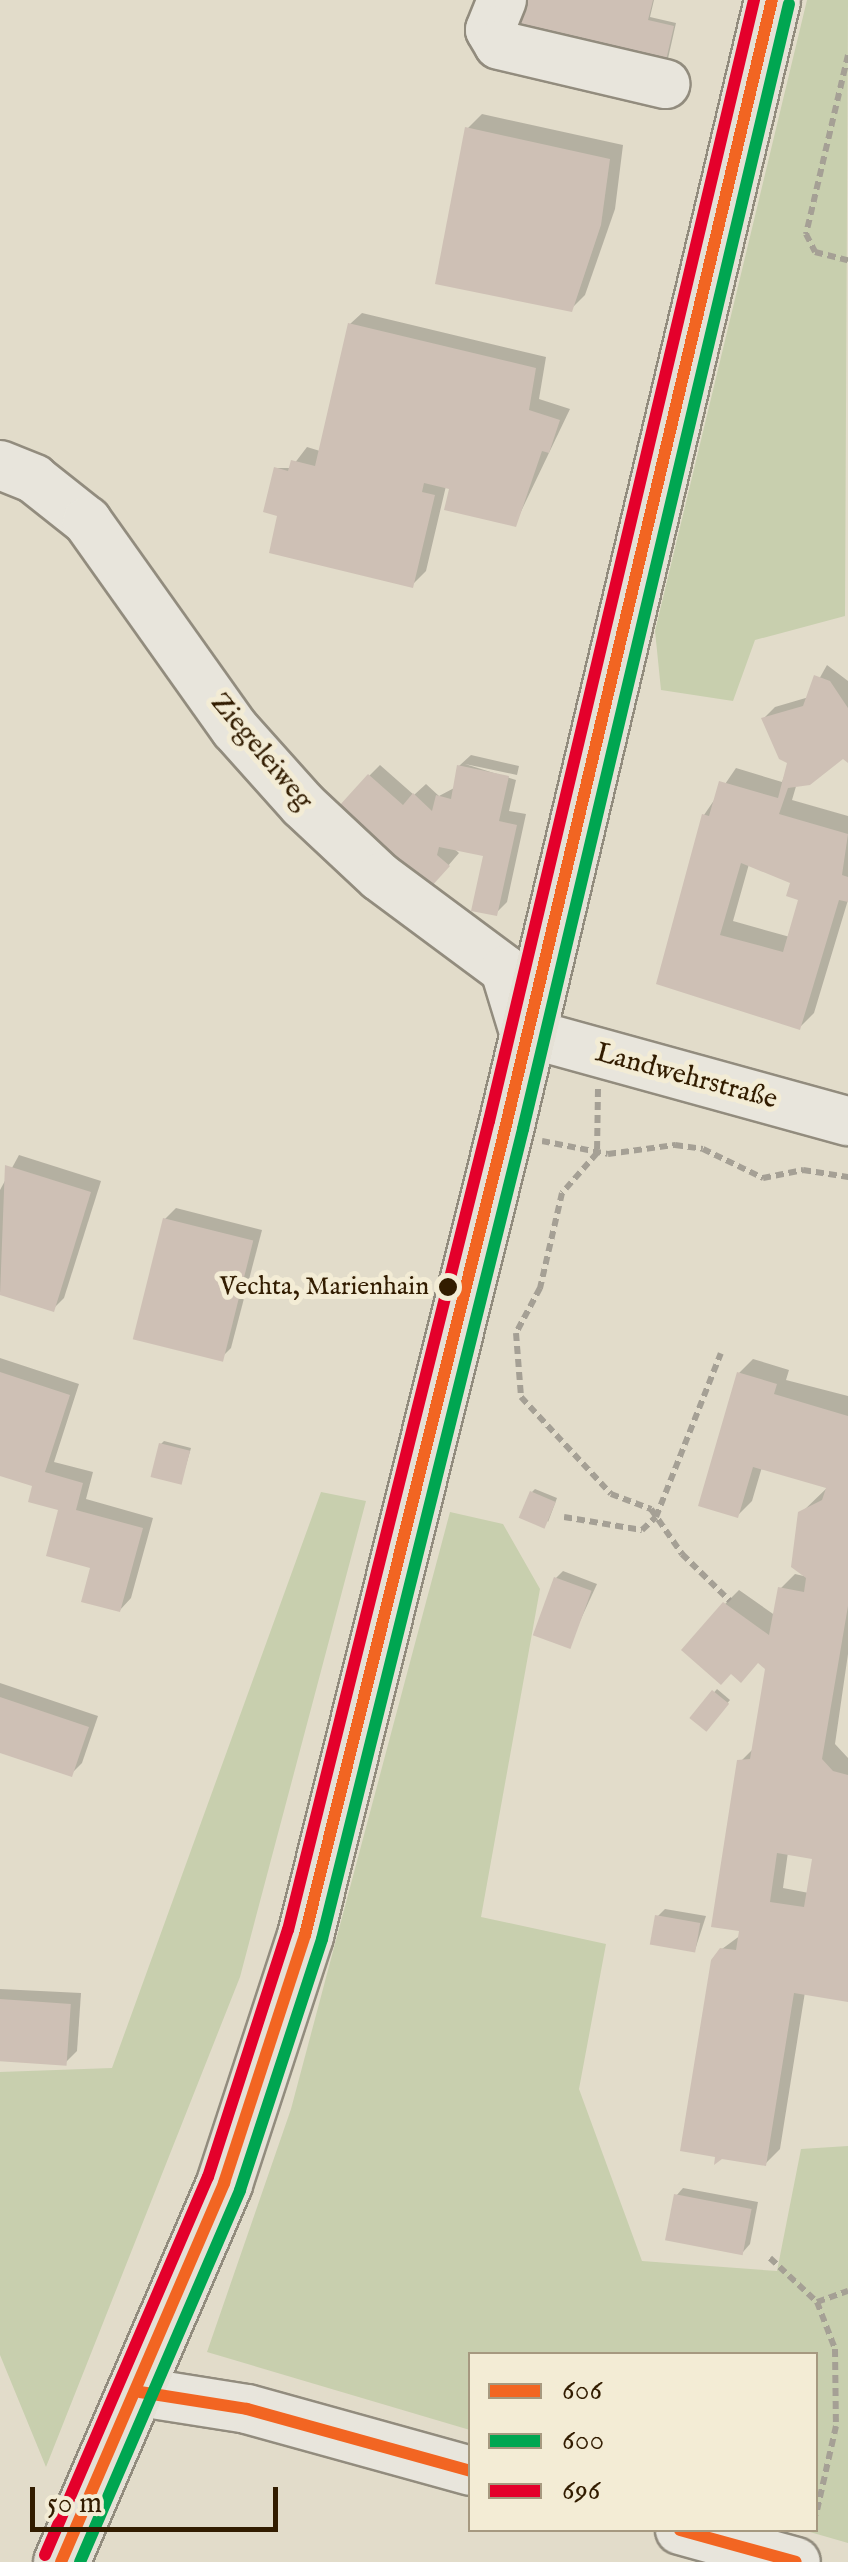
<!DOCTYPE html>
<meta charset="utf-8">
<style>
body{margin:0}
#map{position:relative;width:848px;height:2562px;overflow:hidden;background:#e2dcca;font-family:"IM FELL English",serif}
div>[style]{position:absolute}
.green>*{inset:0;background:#c8cfae}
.shadow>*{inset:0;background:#0003;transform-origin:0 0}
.building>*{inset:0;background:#cec0b5;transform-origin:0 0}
.path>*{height:6px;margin-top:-3px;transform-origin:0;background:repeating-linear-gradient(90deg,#a5a095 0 8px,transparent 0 13px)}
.roads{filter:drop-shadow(2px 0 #928c7e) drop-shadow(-2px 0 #928c7e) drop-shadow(0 2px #928c7e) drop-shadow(0 -2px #928c7e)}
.minor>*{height:48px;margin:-24px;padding:0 24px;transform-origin:24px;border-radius:24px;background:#e8e5dc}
.major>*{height:55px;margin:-27.5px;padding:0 27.5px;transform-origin:27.5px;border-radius:27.5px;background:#e5e1d6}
.bus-1>*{height:12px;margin:-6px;padding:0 6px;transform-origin:6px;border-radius:6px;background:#f26522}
.bus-2>*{height:12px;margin:-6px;padding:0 6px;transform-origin:6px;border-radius:6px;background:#00a651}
.bus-3>*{height:12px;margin:-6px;padding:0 6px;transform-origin:6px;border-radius:6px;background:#e4002b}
.dots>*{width:28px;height:28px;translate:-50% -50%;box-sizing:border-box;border:5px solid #f3ecd5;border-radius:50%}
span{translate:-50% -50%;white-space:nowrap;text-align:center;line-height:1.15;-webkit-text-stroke:10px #f3ecd5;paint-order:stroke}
.bus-label{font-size:26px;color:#321c00}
.right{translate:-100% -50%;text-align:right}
.street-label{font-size:28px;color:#321c00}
.legend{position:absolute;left:468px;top:2352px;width:350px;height:180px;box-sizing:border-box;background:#f3ecd5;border:2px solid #a69980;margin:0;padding:12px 18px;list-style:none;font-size:30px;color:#321c00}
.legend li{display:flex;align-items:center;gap:20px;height:50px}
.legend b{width:50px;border:2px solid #a69980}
.scale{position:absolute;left:30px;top:2487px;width:248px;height:45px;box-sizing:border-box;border:5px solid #321c00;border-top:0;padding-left:12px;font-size:30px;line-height:35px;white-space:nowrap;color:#321c00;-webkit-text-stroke:8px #f3ecd5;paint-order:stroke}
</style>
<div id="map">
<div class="green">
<i style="clip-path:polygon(807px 0,848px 0,845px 616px,755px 640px,733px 701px,661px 690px,655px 631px)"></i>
<i style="clip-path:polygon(321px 1492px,366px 1501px,240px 1977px,46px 2467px,0 2355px,0 2072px,112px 2068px)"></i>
<i style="clip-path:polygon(450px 1512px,503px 1524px,540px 1589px,481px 1917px,606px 1944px,579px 2089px,642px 2261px,777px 2271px,801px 2149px,848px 2146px,848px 2543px,803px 2530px,816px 2530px,816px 2354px,470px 2354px,470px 2430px,207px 2352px,291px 2109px)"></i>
</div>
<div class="shadow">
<i style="clip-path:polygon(525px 0,654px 0,650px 17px,676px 23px,667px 63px)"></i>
<i style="clip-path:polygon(482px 114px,623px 145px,615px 209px,585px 295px,571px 309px,468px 128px)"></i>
<i style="clip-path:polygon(362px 313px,546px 357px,539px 399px,570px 409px,515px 524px,446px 486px,426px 571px,412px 585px,282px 508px,276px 468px,291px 468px,307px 447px,320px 451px,350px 324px)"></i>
<i style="clip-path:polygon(evenodd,827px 665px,848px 681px,848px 760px,843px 756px,797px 783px,792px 800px,848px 816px,848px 900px,814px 1013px,800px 1027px,659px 983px,704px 815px,736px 768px,782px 782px,790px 761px,764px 718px,775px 707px,809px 697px,827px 665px,749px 864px,793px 881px,801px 898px,790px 937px,733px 921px,749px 864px)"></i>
<i style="clip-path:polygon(471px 755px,519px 766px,517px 775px,465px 764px,516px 780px,509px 811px,526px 814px,507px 902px,496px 913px,486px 854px,452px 847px,459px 853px,441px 874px,369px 776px,380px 765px,414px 795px,426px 784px,439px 796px,456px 787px,459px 766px)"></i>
<i style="clip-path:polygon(19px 1155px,101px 1181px,64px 1298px,53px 1309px,0 1292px,0 1190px)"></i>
<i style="clip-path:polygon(176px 1208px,262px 1230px,231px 1348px,220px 1359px,165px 1219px)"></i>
<i style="clip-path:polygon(0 1358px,79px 1384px,54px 1462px,93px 1472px,86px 1499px,153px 1518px,131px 1598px,120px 1610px,61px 1508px,35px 1484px,0 1473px)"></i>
<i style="clip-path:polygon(evenodd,753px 1359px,789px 1370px,786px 1380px,848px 1396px,848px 1654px,835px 1744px,848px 1758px,848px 1999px,805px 1992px,780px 2149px,766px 2163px,722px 1949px,741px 1935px,740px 1762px,755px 1747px,768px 1668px,725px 1604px,739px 1590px,776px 1616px,781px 1588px,795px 1574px,808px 1577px,801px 1513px,829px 1486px,762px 1467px,752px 1501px,738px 1515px,739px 1373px,753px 1359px,788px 1852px,815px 1857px,809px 1893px,783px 1888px,788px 1852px)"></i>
<i style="clip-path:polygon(164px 1441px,191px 1448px,181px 1482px,161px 1444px)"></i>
<i style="clip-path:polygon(535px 1489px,557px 1498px,548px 1522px,532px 1492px)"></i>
<i style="clip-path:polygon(563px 1571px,597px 1584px,568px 1647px,556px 1578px)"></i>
<i style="clip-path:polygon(0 1683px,98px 1716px,82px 1763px,71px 1774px,0 1750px)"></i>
<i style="left:717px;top:1689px;width:17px;height:37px;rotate:40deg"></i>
<i style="clip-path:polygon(665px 1909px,706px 1916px,695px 1950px,658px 1916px)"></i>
<i style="clip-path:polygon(0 1989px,81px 1993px,77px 2051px,66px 2062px,0 2059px)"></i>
<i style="clip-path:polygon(683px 2188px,758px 2202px,750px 2244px,743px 2252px,676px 2196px)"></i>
</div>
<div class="building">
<i style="clip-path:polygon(523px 0,653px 0,648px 20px,674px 26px,664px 69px,515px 33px)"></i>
<i style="clip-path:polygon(465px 127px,610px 159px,601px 225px,572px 312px,435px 284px)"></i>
<i style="clip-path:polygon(348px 323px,536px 368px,529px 410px,560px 420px,549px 453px,542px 451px,516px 527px,444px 510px,449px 489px,424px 483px,422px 492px,435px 495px,413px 588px,269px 553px,277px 516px,263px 512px,274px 467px,288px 471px,291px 460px,315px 466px)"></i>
<i style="clip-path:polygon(evenodd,814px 675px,830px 681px,848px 708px,848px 763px,843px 759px,810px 785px,788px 788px,779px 814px,848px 834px,842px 875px,848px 877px,848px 902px,839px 900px,800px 1030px,656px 984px,702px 814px,709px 816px,719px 781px,778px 798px,787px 763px,779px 759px,761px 718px,803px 706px,814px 675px,741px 863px,790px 883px,786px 896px,798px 900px,783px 952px,720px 935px,741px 863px)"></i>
<i style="clip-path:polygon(457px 765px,509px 776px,499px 821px,517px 825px,497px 916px,471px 911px,483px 856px,439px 847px,437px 855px,450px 866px,430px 888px,339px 806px,368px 774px,403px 805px,413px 793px,432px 811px,436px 795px,451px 799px)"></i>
<i style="clip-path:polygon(5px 1165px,91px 1192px,54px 1312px,0 1295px)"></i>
<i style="left:163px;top:1218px;width:93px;height:125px;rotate:14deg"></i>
<i style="clip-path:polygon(0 1372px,70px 1395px,45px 1472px,83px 1483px,76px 1510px,143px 1528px,120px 1612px,81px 1602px,90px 1568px,46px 1556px,58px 1510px,28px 1502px,32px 1486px,0 1476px)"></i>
<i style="clip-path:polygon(evenodd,737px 1372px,777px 1384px,774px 1394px,848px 1416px,848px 1606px,822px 1759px,833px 1771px,848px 1775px,848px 2002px,794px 1993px,766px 2166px,722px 2159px,714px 2165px,715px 2157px,680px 2151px,711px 1960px,720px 1948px,736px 1950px,739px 1931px,711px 1927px,737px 1760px,750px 1759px,765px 1669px,758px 1663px,741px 1683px,731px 1674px,721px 1685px,681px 1650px,723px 1602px,769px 1635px,778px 1587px,804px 1592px,806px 1578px,791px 1567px,798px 1512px,822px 1500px,826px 1488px,753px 1467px,738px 1518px,698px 1506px,737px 1372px,777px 1853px,812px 1859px,804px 1907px,770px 1902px,777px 1853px)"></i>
<i style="left:159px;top:1443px;width:32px;height:35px;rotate:14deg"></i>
<i style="left:530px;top:1491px;width:28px;height:29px;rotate:23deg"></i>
<i style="left:554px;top:1577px;width:40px;height:62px;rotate:20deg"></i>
<i style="left:712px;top:1690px;width:22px;height:36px;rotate:39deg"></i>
<i style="clip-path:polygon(0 1697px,89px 1727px,72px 1777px,0 1753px)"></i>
<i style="left:655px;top:1915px;width:46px;height:30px;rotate:10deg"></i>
<i style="left:0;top:1999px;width:71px;height:62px;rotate:4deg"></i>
<i style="left:674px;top:2194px;width:79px;height:47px;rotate:11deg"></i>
</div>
<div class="path">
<i style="left:848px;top:55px;width:184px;rotate:103.2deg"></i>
<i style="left:806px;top:234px;width:20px;rotate:63deg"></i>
<i style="left:815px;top:252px;width:34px;rotate:14deg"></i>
<i style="left:598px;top:1089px;width:64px;rotate:90.9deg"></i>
<i style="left:597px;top:1153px;width:53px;rotate:131.2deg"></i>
<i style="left:562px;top:1193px;width:98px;rotate:103deg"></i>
<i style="left:540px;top:1288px;width:51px;rotate:118.1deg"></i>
<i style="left:516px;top:1333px;width:64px;rotate:85.5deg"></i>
<i style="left:521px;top:1397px;width:132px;rotate:47.1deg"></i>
<i style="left:611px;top:1494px;width:43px;rotate:20.6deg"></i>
<i style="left:651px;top:1509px;width:55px;rotate:55.4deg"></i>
<i style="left:682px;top:1554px;width:67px;rotate:44.4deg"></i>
<i style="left:542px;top:1141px;width:67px;rotate:11.1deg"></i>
<i style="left:608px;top:1154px;width:68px;rotate:-7.7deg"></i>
<i style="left:675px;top:1145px;width:28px;rotate:8deg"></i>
<i style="left:703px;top:1149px;width:67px;rotate:25.8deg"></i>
<i style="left:763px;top:1178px;width:41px;rotate:-11.3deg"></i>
<i style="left:803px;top:1170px;width:46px;rotate:8.8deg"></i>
<i style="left:564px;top:1517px;width:79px;rotate:9.5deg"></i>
<i style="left:642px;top:1530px;width:19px;rotate:-43deg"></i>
<i style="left:656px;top:1517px;width:176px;rotate:-68.4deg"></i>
<i style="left:770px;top:2258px;width:64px;rotate:43.1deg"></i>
<i style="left:817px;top:2302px;width:50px;rotate:69deg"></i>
<i style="left:835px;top:2349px;width:77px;rotate:89.3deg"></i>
<i style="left:836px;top:2426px;width:91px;rotate:102.7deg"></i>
<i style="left:817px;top:2302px;width:33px;rotate:-20deg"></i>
</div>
<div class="roads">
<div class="minor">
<i style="left:502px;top:0;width:32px;rotate:112deg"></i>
<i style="left:490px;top:30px;width:17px;rotate:59deg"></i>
<i style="left:499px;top:45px;width:171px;rotate:13.2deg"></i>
<i style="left:0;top:465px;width:37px;rotate:22deg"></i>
<i style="left:34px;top:479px;width:68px;rotate:38.4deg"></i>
<i style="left:87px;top:521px;width:255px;rotate:54.6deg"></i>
<i style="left:235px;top:729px;width:102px;rotate:48.2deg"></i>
<i style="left:303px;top:805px;width:105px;rotate:43.1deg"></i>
<i style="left:380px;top:877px;width:156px;rotate:36.6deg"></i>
<i style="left:505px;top:970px;width:65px;rotate:73deg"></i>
<i style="left:524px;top:1032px;width:336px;rotate:15.4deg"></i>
<i style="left:140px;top:2392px;width:108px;rotate:9deg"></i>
<i style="left:247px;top:2409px;width:231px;rotate:15.5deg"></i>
<i style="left:680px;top:2530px;width:120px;rotate:15.4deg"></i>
</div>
<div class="major">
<i style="left:61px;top:2562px;width:413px;rotate:-66.7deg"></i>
<i style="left:224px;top:2183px;width:261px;rotate:-71.9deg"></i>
<i style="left:305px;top:1935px;width:835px;rotate:-76.06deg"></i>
<i style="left:506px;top:1125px;width:1156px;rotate:-76.7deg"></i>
</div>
</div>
<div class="bus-1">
<i style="left:140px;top:2392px;width:108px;rotate:9deg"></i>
<i style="left:247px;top:2409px;width:231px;rotate:15.5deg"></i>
<i style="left:680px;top:2530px;width:120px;rotate:15.4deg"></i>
<i style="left:61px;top:2562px;width:413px;rotate:-66.7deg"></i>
<i style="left:224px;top:2183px;width:261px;rotate:-71.9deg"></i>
<i style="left:305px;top:1935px;width:835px;rotate:-76.06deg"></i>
<i style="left:506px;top:1125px;width:1156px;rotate:-76.7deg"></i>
</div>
<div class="bus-2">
<i style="left:80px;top:2562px;width:405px;rotate:-66.7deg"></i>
<i style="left:240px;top:2190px;width:264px;rotate:-71.9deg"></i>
<i style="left:322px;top:1939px;width:835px;rotate:-76.06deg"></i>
<i style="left:523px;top:1129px;width:1156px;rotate:-76.7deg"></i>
</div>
<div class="bus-3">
<i style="left:45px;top:2555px;width:412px;rotate:-66.7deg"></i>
<i style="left:208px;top:2177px;width:260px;rotate:-72.1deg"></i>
<i style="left:288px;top:1930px;width:834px;rotate:-76.05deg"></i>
<i style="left:489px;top:1121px;width:1152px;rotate:-76.7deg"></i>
</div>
<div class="dots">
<i style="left:448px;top:1287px;background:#321c00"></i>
</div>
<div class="bus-label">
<span class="right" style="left:429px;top:1287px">Vechta, Marienhain</span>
</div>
<div class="street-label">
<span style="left:261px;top:752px;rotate:50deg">Ziegeleiweg</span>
<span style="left:686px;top:1077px;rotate:15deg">Landwehrstraße</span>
</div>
<ul class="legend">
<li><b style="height:12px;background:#f26522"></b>606</li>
<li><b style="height:12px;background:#00a651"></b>600</li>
<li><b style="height:12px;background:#e4002b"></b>696</li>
</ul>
<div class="scale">50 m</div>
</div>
